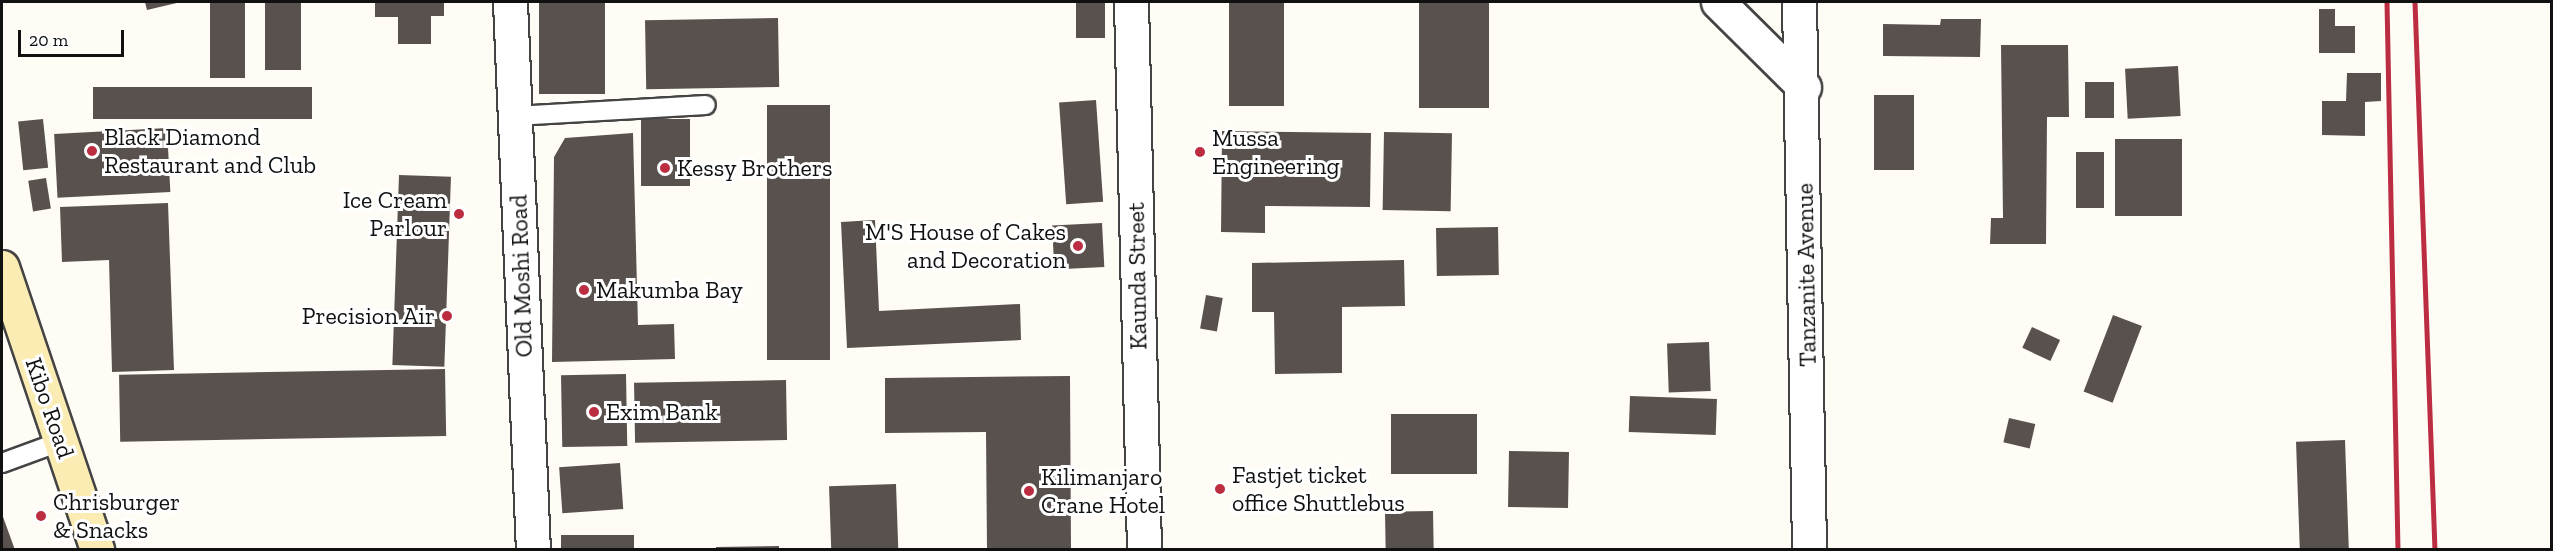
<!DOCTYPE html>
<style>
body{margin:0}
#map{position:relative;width:2553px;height:551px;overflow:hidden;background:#fefcf5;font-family:"Zilla Slab",serif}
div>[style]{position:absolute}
.building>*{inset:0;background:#59514d;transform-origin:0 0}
.roads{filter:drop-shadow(2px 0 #444) drop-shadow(-2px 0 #444) drop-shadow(0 2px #444) drop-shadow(0 -2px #444)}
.lane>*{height:18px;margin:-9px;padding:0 9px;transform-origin:9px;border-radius:9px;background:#fff}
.street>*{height:33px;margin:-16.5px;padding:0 16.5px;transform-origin:16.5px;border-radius:16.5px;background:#fff}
.secondary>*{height:33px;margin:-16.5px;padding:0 16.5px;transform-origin:16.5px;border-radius:16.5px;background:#fbecb3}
.rail>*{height:4.5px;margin:-2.25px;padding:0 2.25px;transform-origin:2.25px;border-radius:2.25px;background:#bc2d42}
.dots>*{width:16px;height:16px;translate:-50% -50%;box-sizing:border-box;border:3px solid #fff;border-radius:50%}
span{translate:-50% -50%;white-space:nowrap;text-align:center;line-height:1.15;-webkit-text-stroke:6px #fff;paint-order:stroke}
.poi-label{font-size:24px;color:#111}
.left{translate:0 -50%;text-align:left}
.right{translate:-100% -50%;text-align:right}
.street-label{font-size:24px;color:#111}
.frame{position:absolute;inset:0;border:3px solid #111;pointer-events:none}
.scale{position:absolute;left:18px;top:30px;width:106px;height:27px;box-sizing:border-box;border:3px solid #111;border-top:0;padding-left:8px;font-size:18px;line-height:21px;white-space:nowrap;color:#111;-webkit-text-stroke:4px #fff;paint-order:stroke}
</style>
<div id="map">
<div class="building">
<i style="clip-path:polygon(145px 2px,181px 2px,147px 10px)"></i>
<i style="left:210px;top:2px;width:35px;height:76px"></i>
<i style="left:265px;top:2px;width:36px;height:68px"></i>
<i style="clip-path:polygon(375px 2px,444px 2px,444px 16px,431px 16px,431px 44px,398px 44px,398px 17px,375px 17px)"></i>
<i style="left:539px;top:2px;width:66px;height:92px"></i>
<i style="left:1076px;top:2px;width:29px;height:36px"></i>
<i style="left:1229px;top:2px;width:55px;height:104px"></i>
<i style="left:1419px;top:2px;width:70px;height:106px"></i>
<i style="clip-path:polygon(2319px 9px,2335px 9px,2335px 26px,2355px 26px,2355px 53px,2319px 53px)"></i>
<i style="left:778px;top:18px;width:69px;height:133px;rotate:89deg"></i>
<i style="clip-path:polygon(1941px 19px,1981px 19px,1980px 57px,1883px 56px,1883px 24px,1940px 25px)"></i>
<i style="clip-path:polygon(2001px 45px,2068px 45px,2069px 117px,2047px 117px,2046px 244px,1990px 244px,1991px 218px,2003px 218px)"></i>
<i style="left:2178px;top:66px;width:50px;height:53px;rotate:87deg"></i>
<i style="clip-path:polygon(2347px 73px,2381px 73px,2381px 101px,2365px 102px,2365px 136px,2322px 135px,2322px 101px,2346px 101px)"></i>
<i style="left:2085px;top:82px;width:29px;height:36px"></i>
<i style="left:312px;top:87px;width:32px;height:219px;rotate:90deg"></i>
<i style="left:1874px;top:95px;width:40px;height:75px"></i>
<i style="left:1096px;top:100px;width:102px;height:37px;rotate:86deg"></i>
<i style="left:830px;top:105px;width:255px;height:63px;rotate:90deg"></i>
<i style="left:43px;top:119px;width:49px;height:25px;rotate:84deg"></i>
<i style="left:641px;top:119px;width:49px;height:67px"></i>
<i style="left:167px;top:128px;width:64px;height:113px;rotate:87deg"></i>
<i style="clip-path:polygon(1222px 131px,1371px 133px,1370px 207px,1265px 206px,1265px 233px,1221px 232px)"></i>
<i style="left:1384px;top:132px;width:68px;height:78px;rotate:1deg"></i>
<i style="clip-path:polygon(633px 133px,638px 325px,674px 324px,675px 359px,552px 362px,554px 157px,565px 138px)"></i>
<i style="left:2182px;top:139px;width:77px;height:67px;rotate:90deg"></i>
<i style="left:2104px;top:152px;width:56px;height:28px;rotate:90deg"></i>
<i style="left:399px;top:175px;width:52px;height:190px;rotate:2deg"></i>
<i style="left:46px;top:178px;width:31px;height:18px;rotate:81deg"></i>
<i style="clip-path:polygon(168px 203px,174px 370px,112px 372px,109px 260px,62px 262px,60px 207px)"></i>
<i style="clip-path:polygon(875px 220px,879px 311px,1020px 304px,1021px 340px,847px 348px,841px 222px)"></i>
<i style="left:1102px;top:223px;width:44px;height:50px;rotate:87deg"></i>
<i style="left:1498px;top:227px;width:48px;height:62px;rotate:89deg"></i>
<i style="clip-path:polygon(1404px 260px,1405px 306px,1342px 307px,1342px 373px,1275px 374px,1274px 312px,1252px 312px,1252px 263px)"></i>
<i style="left:1206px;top:295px;width:17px;height:34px;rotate:10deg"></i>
<i style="left:2113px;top:315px;width:31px;height:82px;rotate:21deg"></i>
<i style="left:2032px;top:327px;width:31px;height:23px;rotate:25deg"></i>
<i style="left:1709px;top:342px;width:49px;height:42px;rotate:88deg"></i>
<i style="left:445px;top:369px;width:67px;height:326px;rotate:89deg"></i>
<i style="left:626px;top:374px;width:72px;height:65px;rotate:89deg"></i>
<i style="clip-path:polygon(1070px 376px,1071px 550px,987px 550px,986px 432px,885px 433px,885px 378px)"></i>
<i style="left:786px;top:380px;width:60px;height:152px;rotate:89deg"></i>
<i style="left:1630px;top:396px;width:87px;height:36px;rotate:2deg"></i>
<i style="left:1477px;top:414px;width:60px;height:86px;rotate:90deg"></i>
<i style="left:2009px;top:418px;width:27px;height:25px;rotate:13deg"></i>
<i style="left:2345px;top:440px;width:110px;height:49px;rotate:88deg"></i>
<i style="left:1509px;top:451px;width:60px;height:56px;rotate:1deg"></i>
<i style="left:620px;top:463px;width:46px;height:61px;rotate:86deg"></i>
<i style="left:896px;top:484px;width:66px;height:67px;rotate:88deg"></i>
<i style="left:1433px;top:511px;width:39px;height:48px;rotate:89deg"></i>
<i style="clip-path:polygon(2px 514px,15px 550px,2px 550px)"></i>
<i style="left:561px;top:535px;width:73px;height:15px"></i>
<i style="clip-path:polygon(779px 546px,779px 550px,716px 550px,716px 547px)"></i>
</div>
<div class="roads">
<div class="lane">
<i style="left:515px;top:116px;width:191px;rotate:-3.3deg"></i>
<i style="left:2px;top:463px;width:64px;rotate:-20.1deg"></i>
</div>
<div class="street">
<i style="left:510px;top:2px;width:548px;rotate:87.6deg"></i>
<i style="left:1131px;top:2px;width:548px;rotate:88.64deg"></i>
<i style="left:1718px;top:2px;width:121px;rotate:44.7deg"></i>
<i style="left:1799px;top:2px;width:548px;rotate:88.95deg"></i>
</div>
<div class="secondary">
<i style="left:2px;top:267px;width:299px;rotate:71.4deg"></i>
</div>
</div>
<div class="rail">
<i style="left:2387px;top:2px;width:548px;rotate:88.85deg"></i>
<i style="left:2415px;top:2px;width:548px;rotate:87.91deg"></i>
</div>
<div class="dots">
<i style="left:92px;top:151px;background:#bc2d42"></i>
<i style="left:1200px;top:152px;background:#bc2d42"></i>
<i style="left:665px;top:168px;background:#bc2d42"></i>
<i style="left:459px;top:214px;background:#bc2d42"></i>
<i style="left:1078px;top:246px;background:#bc2d42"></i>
<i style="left:584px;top:290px;background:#bc2d42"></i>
<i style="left:447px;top:316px;background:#bc2d42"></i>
<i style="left:594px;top:412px;background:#bc2d42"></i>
<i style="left:1220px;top:489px;background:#bc2d42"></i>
<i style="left:1029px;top:491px;background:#bc2d42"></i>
<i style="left:41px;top:516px;background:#bc2d42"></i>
</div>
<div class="poi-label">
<span class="left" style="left:104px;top:151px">Black Diamond<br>Restaurant and Club</span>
<span class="left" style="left:1212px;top:152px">Mussa<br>Engineering</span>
<span class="left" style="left:677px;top:168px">Kessy Brothers</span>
<span class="right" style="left:447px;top:214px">Ice Cream<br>Parlour</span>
<span class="right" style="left:1066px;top:246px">M'S House of Cakes<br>and Decoration</span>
<span class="left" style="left:596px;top:290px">Makumba Bay</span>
<span class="right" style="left:435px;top:316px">Precision Air</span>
<span class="left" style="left:606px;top:412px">Exim Bank</span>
<span class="left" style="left:1232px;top:489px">Fastjet ticket<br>office Shuttlebus</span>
<span class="left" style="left:1041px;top:491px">Kilimanjaro<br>Crane Hotel</span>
<span class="left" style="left:53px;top:516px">Chrisburger<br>&amp; Snacks</span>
</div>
<div class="street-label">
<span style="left:1806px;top:275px;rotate:-91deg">Tanzanite Avenue</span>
<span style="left:521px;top:276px;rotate:-92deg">Old Moshi Road</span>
<span style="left:1137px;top:276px;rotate:-91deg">Kaunda Street</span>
<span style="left:50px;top:408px;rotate:71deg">Kibo Road</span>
</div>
<div class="frame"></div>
<div class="scale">20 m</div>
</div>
